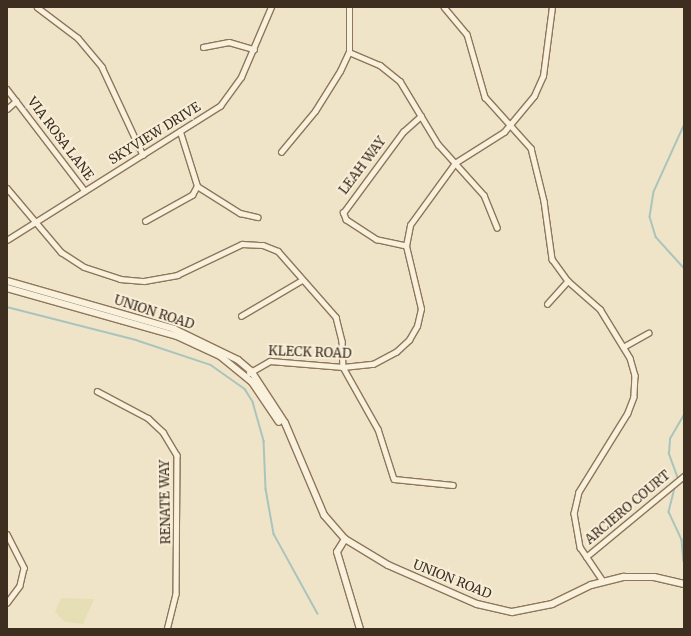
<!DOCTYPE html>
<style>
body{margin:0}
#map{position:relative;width:691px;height:636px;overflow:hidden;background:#f0e4c8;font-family:Merriweather,serif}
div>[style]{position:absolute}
.farmland>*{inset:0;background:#e6deb5}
.stream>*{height:1.5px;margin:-0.75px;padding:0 0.75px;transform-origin:0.75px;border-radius:0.75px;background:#a9c4bc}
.roads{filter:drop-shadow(1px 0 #8d765c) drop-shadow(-1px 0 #8d765c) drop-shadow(0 1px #8d765c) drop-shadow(0 -1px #8d765c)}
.street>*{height:4.5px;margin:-2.25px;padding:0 2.25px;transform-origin:2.25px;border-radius:2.25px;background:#faf1dc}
.secondary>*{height:6px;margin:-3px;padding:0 3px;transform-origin:3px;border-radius:3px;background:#faf1dc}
span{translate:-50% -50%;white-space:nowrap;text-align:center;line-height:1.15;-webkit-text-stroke:4px #f7eed8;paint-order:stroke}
.street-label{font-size:13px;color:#3d2e20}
.frame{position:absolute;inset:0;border:8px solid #3d2e20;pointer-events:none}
</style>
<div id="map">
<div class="farmland">
<i style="clip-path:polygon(61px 598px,94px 599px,83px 624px,65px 622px,55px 612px)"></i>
</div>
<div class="stream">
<i style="left:684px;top:126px;width:72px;rotate:114.4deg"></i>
<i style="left:654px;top:192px;width:25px;rotate:99deg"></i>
<i style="left:650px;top:217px;width:21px;rotate:73deg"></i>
<i style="left:656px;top:237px;width:42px;rotate:47.9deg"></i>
<i style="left:7px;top:307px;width:133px;rotate:14.3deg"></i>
<i style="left:136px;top:340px;width:79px;rotate:18.4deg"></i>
<i style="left:211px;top:365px;width:42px;rotate:35.2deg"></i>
<i style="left:245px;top:389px;width:15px;rotate:58deg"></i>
<i style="left:253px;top:402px;width:41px;rotate:74.2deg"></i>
<i style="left:264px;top:441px;width:48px;rotate:87.6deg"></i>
<i style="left:266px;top:489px;width:46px;rotate:79.9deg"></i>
<i style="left:274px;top:534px;width:91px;rotate:61.2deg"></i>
<i style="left:678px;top:479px;width:27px;rotate:-110deg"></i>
<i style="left:669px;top:454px;width:15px;rotate:-86deg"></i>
<i style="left:670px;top:439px;width:28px;rotate:-60deg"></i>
<i style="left:676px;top:484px;width:29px;rotate:104deg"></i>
<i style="left:669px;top:512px;width:31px;rotate:65deg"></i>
<i style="left:682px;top:540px;width:21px;rotate:85deg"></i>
</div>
<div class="roads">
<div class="street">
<i style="left:37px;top:7px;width:51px;rotate:37.1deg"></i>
<i style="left:78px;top:38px;width:38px;rotate:50deg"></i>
<i style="left:102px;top:67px;width:97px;rotate:65deg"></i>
<i style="left:444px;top:7px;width:35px;rotate:50deg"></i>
<i style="left:467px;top:34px;width:66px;rotate:74.1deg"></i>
<i style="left:485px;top:97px;width:69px;rotate:48deg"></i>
<i style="left:531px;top:148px;width:55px;rotate:76.2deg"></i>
<i style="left:544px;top:201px;width:59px;rotate:82.1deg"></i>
<i style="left:552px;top:259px;width:27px;rotate:54deg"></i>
<i style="left:568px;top:281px;width:43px;rotate:41.2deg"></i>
<i style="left:600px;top:309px;width:57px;rotate:58.5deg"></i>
<i style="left:630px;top:358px;width:18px;rotate:74deg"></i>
<i style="left:635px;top:375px;width:22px;rotate:93deg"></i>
<i style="left:634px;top:397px;width:17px;rotate:111deg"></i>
<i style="left:628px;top:413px;width:93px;rotate:121.8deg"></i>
<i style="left:579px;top:492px;width:22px;rotate:103deg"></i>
<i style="left:574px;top:513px;width:35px;rotate:80deg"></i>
<i style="left:580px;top:547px;width:40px;rotate:56deg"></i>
<i style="left:203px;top:47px;width:26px;rotate:-11deg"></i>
<i style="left:229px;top:42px;width:26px;rotate:16deg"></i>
<i style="left:349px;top:52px;width:34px;rotate:23deg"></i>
<i style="left:380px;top:65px;width:26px;rotate:39deg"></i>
<i style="left:400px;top:81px;width:74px;rotate:58.9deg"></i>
<i style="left:438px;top:144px;width:69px;rotate:48deg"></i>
<i style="left:484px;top:195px;width:35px;rotate:68deg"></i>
<i style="left:7px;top:89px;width:128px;rotate:52.6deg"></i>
<i style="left:7px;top:109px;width:12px;rotate:-42deg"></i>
<i style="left:281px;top:152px;width:53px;rotate:-50.3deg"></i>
<i style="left:315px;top:111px;width:47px;rotate:-58deg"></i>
<i style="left:340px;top:71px;width:21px;rotate:-65deg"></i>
<i style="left:349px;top:52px;width:45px;rotate:-90deg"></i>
<i style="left:197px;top:186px;width:51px;rotate:32.1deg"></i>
<i style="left:240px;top:213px;width:18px;rotate:13deg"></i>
<i style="left:7px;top:188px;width:84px;rotate:49.8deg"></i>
<i style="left:61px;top:252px;width:27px;rotate:33deg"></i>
<i style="left:84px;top:267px;width:38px;rotate:18deg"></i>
<i style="left:120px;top:279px;width:24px;rotate:5deg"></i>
<i style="left:144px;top:281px;width:34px;rotate:-10deg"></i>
<i style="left:177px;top:275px;width:72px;rotate:-25.5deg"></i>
<i style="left:242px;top:244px;width:21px;rotate:3deg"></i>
<i style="left:263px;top:245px;width:16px;rotate:22deg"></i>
<i style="left:278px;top:251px;width:88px;rotate:48.7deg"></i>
<i style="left:336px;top:317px;width:25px;rotate:76deg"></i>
<i style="left:342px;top:341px;width:26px;rotate:88deg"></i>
<i style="left:343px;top:367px;width:71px;rotate:60.6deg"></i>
<i style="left:378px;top:429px;width:52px;rotate:72.3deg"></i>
<i style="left:394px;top:479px;width:59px;rotate:5.8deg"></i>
<i style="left:145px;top:221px;width:54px;rotate:-29deg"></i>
<i style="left:192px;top:195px;width:10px;rotate:-61deg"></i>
<i style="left:197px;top:186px;width:57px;rotate:-107.5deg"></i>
<i style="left:7px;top:240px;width:252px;rotate:-32.2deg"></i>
<i style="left:220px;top:106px;width:36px;rotate:-54deg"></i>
<i style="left:241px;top:77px;width:76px;rotate:-66.8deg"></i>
<i style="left:406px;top:246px;width:30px;rotate:-168deg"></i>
<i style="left:377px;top:240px;width:37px;rotate:-147deg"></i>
<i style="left:346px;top:220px;width:8px;rotate:-113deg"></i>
<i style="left:343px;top:213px;width:101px;rotate:-53.5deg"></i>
<i style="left:403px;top:132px;width:24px;rotate:-42deg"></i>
<i style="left:547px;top:304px;width:31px;rotate:-48deg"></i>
<i style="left:241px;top:316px;width:71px;rotate:-30.5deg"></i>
<i style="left:623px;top:347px;width:29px;rotate:-29deg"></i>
<i style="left:249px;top:373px;width:24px;rotate:-30deg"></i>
<i style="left:270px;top:361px;width:73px;rotate:4.7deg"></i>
<i style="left:343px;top:367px;width:30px;rotate:-6deg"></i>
<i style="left:373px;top:364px;width:26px;rotate:-28deg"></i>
<i style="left:396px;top:352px;width:18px;rotate:-43deg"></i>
<i style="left:409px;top:340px;width:16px;rotate:-60deg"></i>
<i style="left:417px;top:326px;width:17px;rotate:-77deg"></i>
<i style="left:421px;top:309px;width:65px;rotate:-103.4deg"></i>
<i style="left:406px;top:246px;width:21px;rotate:-79deg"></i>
<i style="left:410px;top:225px;width:77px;rotate:-54deg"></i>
<i style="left:455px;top:163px;width:58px;rotate:-32.3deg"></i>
<i style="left:504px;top:132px;width:47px;rotate:-50.2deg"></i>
<i style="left:534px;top:96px;width:22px;rotate:-66deg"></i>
<i style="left:543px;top:76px;width:70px;rotate:-82.6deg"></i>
<i style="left:97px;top:391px;width:58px;rotate:27.9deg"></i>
<i style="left:148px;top:418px;width:21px;rotate:43deg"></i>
<i style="left:163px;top:432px;width:27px;rotate:59deg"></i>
<i style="left:177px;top:455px;width:139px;rotate:90.4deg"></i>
<i style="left:176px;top:594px;width:36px;rotate:104deg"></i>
<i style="left:7px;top:534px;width:38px;rotate:63deg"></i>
<i style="left:24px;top:568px;width:18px;rotate:103deg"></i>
<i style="left:20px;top:586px;width:21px;rotate:127deg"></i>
<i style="left:586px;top:557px;width:127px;rotate:-39.6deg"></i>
</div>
<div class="secondary">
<i style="left:7px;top:281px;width:174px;rotate:16deg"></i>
<i style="left:174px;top:329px;width:71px;rotate:25.8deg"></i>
<i style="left:238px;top:360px;width:17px;rotate:40deg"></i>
<i style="left:251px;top:371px;width:62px;rotate:56.8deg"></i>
<i style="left:285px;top:423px;width:100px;rotate:67deg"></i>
<i style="left:324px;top:515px;width:32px;rotate:49deg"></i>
<i style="left:345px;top:539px;width:50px;rotate:31.2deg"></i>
<i style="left:388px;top:565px;width:97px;rotate:23.7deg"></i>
<i style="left:477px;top:604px;width:36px;rotate:13deg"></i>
<i style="left:512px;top:612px;width:41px;rotate:-11.3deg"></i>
<i style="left:552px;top:604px;width:43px;rotate:-26deg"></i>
<i style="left:591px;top:585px;width:34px;rotate:-14deg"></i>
<i style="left:624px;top:577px;width:30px"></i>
<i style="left:654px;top:577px;width:31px;rotate:13deg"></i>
<i style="left:7px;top:288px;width:177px;rotate:15.8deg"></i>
<i style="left:177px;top:336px;width:47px;rotate:24.9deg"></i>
<i style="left:220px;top:356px;width:41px;rotate:39.1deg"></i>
<i style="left:252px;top:382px;width:48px;rotate:56deg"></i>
<i style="left:345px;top:539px;width:15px;rotate:122deg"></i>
<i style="left:337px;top:552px;width:80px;rotate:73.4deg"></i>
</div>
</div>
<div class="street-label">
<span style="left:155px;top:134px;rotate:-32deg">SKYVIEW DRIVE</span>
<span style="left:60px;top:139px;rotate:53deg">VIA ROSA LANE</span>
<span style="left:363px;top:166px;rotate:-53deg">LEAH WAY</span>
<span style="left:154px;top:313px;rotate:18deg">UNION ROAD</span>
<span style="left:310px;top:353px;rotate:2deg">KLECK ROAD</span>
<span style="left:166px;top:502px;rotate:-91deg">RENATE WAY</span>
<span style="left:628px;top:508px;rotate:-40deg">ARCIERO COURT</span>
<span style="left:452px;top:580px;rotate:22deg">UNION ROAD</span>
</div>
<div class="frame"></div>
</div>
